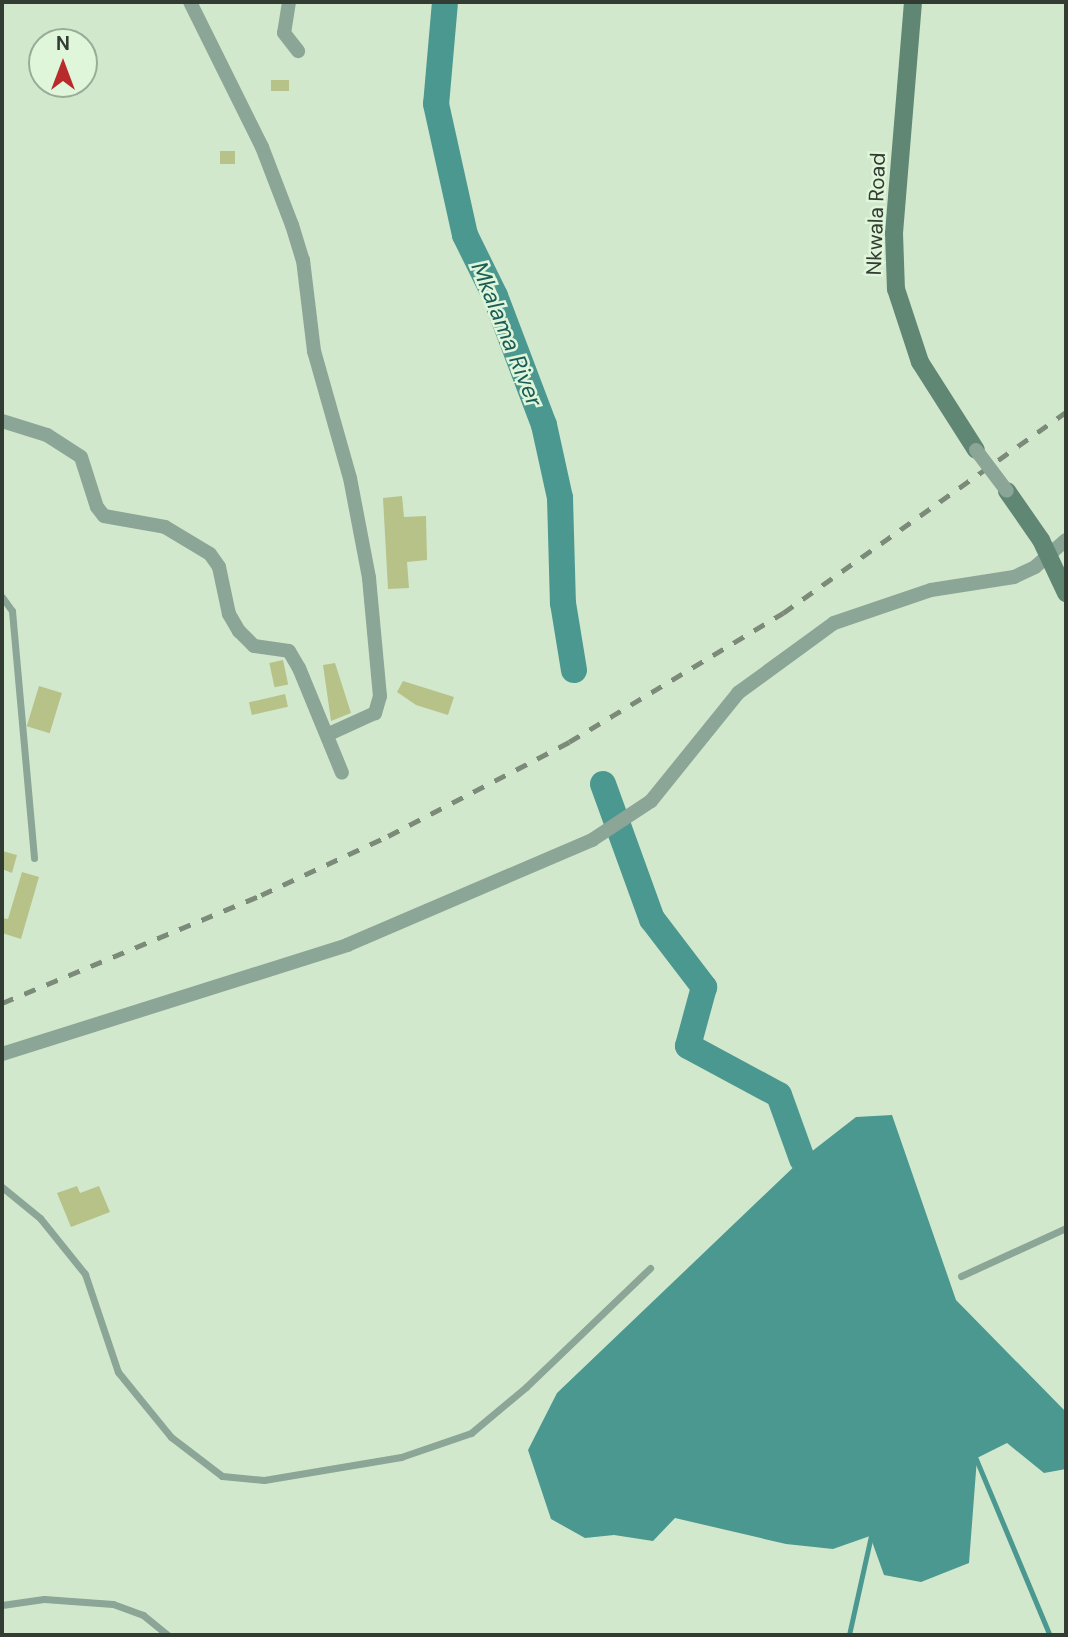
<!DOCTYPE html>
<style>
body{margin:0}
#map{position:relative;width:1068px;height:1637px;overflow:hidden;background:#d2e8cd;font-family:"DM Sans",sans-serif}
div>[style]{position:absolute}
.water>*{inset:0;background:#4b9890}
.stream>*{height:4.5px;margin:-2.25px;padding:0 2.25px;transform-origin:2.25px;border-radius:2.25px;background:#4b9890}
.river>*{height:26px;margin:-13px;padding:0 13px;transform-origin:13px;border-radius:13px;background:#4b9890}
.building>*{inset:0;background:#b6c288;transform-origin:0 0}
.lane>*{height:7px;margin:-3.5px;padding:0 3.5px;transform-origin:3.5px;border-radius:3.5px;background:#8ba597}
.street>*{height:14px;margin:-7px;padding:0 7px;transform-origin:7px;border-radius:7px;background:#8ba597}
.secondary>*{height:18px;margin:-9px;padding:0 9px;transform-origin:9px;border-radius:9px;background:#608774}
.rail>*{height:4.5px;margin-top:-2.25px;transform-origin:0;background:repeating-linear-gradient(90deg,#7c8b79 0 12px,transparent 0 24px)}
.street-bridge>*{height:14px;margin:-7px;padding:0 7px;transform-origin:7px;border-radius:7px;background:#8ba597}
span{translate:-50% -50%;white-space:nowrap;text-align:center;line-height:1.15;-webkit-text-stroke:5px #dff6da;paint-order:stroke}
.street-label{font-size:21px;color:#333c32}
.water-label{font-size:23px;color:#1b5c56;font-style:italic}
.frame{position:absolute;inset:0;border:4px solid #333c32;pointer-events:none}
.north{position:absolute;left:28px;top:28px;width:70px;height:70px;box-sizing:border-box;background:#dff6da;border:2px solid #9aac97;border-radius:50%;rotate:0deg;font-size:19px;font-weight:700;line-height:28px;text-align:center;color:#333c32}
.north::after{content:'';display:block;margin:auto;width:24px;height:32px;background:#b92a2b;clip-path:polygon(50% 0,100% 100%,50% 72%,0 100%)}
</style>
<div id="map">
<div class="water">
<i style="clip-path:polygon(892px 1115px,956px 1300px,1066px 1412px,1066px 1469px,1044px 1473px,1007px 1443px,977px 1458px,969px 1563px,921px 1582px,884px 1575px,870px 1536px,833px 1549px,786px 1544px,675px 1518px,653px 1541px,614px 1535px,585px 1538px,551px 1519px,528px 1450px,557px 1393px,802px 1159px,856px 1117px)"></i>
</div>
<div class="stream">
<i style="left:976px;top:1458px;width:192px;rotate:67.3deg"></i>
<i style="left:849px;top:1635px;width:101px;rotate:-77.5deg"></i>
</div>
<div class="river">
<i style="left:445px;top:2px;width:102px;rotate:95deg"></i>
<i style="left:436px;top:104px;width:134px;rotate:77.5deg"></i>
<i style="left:465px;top:235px;width:68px;rotate:63.8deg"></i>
<i style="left:495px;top:296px;width:138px;rotate:69.2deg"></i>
<i style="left:544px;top:425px;width:75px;rotate:77.6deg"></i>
<i style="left:560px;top:498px;width:105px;rotate:88.4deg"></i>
<i style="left:563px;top:603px;width:68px;rotate:80.7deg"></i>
<i style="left:603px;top:784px;width:144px;rotate:70.1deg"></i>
<i style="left:652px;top:919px;width:86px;rotate:52.6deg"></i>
<i style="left:704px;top:987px;width:61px;rotate:105.2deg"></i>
<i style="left:688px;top:1046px;width:103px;rotate:28.3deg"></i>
<i style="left:779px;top:1095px;width:68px;rotate:70.2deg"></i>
</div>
<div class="building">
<i style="left:271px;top:80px;width:18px;height:11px"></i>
<i style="left:220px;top:151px;width:15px;height:13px"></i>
<i style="clip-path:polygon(402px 496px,404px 517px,426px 516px,427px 560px,407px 562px,409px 588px,388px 589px,383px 498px)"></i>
<i style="left:283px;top:660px;width:25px;height:14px;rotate:78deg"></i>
<i style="clip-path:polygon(335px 663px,351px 713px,331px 721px,323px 665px)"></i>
<i style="clip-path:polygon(403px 681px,454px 697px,448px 715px,416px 705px,397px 692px)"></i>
<i style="left:39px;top:686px;width:24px;height:42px;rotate:17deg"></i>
<i style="left:285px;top:694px;width:13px;height:37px;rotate:77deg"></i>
<i style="clip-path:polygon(2px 851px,17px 855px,12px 873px,2px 869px)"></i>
<i style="clip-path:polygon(22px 872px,39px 877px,21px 939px,2px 933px,2px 918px,8px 919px)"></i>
<i style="clip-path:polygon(77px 1186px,80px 1193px,99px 1186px,110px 1212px,71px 1227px,57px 1193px)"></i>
</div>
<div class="lane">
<i style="left:2px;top:597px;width:17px;rotate:54deg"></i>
<i style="left:12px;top:611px;width:248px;rotate:84.9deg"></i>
<i style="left:2px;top:1187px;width:49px;rotate:39.2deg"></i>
<i style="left:40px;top:1218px;width:72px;rotate:51.2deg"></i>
<i style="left:85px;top:1274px;width:103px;rotate:71.4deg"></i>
<i style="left:118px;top:1372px;width:84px;rotate:50.8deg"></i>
<i style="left:171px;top:1437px;width:64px;rotate:37.4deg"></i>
<i style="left:222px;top:1476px;width:42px;rotate:5.4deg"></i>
<i style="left:264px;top:1480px;width:139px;rotate:-9.5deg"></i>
<i style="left:401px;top:1457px;width:74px;rotate:-18.9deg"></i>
<i style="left:471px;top:1433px;width:72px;rotate:-39.9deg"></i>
<i style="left:526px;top:1387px;width:172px;rotate:-43.8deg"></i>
<i style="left:961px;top:1276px;width:115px;rotate:-24.6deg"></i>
<i style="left:2px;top:1605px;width:42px;rotate:-8.1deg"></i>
<i style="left:44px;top:1599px;width:69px;rotate:4.1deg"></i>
<i style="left:113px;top:1604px;width:32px;rotate:20deg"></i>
<i style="left:143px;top:1615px;width:32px;rotate:39deg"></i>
</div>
<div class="street">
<i style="left:190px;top:2px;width:162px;rotate:63.6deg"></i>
<i style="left:262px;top:147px;width:84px;rotate:69deg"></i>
<i style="left:292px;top:225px;width:37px;rotate:73deg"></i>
<i style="left:303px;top:260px;width:92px;rotate:83.1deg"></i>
<i style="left:314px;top:351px;width:132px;rotate:74.2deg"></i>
<i style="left:350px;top:478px;width:102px;rotate:79.2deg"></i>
<i style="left:369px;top:578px;width:119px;rotate:84.7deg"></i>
<i style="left:380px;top:696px;width:18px;rotate:106deg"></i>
<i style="left:375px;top:713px;width:51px;rotate:155.5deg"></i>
<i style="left:289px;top:2px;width:31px;rotate:99deg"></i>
<i style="left:284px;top:33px;width:23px;rotate:52deg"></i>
<i style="left:2px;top:421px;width:47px;rotate:17.3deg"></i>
<i style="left:47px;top:435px;width:40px;rotate:32.9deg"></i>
<i style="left:81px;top:457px;width:52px;rotate:72.3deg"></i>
<i style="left:97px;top:507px;width:11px;rotate:52deg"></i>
<i style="left:104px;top:516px;width:62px;rotate:10.2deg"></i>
<i style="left:165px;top:527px;width:52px;rotate:31deg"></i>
<i style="left:210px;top:554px;width:16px;rotate:55deg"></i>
<i style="left:219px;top:567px;width:48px;rotate:78deg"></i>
<i style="left:229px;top:614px;width:20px;rotate:60deg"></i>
<i style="left:239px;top:631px;width:21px;rotate:45deg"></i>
<i style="left:254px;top:646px;width:35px;rotate:8deg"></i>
<i style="left:289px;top:651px;width:20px;rotate:60deg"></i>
<i style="left:299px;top:668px;width:113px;rotate:67.7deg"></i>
<i style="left:2px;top:1054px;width:362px;rotate:-17.5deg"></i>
<i style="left:347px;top:945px;width:267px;rotate:-23.2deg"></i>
<i style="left:592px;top:840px;width:71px;rotate:-33.5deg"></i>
<i style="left:651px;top:801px;width:139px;rotate:-51.1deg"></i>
<i style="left:738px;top:693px;width:119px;rotate:-36.1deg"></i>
<i style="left:834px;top:623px;width:102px;rotate:-18.8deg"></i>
<i style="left:931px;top:590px;width:84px;rotate:-8.9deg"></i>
<i style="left:1014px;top:577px;width:23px;rotate:-25deg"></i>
<i style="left:1035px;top:567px;width:41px;rotate:-41.1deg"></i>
</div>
<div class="secondary">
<i style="left:913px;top:2px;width:232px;rotate:94.7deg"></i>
<i style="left:894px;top:233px;width:56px;rotate:88deg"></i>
<i style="left:896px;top:289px;width:77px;rotate:71.8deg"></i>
<i style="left:920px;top:362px;width:104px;rotate:57.5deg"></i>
<i style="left:1007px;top:491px;width:60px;rotate:55.2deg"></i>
<i style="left:1041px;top:540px;width:59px;rotate:64.7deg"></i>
</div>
<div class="rail">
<i style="left:2px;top:1003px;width:281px;rotate:-22.6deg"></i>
<i style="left:261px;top:895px;width:140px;rotate:-24.9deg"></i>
<i style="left:388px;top:836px;width:204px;rotate:-27.4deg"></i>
<i style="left:569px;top:742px;width:250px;rotate:-31.1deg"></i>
<i style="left:783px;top:613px;width:347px;rotate:-35.4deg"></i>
</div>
<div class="street-bridge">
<i style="left:976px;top:450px;width:51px;rotate:52.9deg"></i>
</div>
<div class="street-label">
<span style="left:876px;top:214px;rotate:-88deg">Nkwala Road</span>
</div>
<div class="water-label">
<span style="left:507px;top:334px;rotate:68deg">Mkalama River</span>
</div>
<div class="frame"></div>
<div class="north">N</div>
</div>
